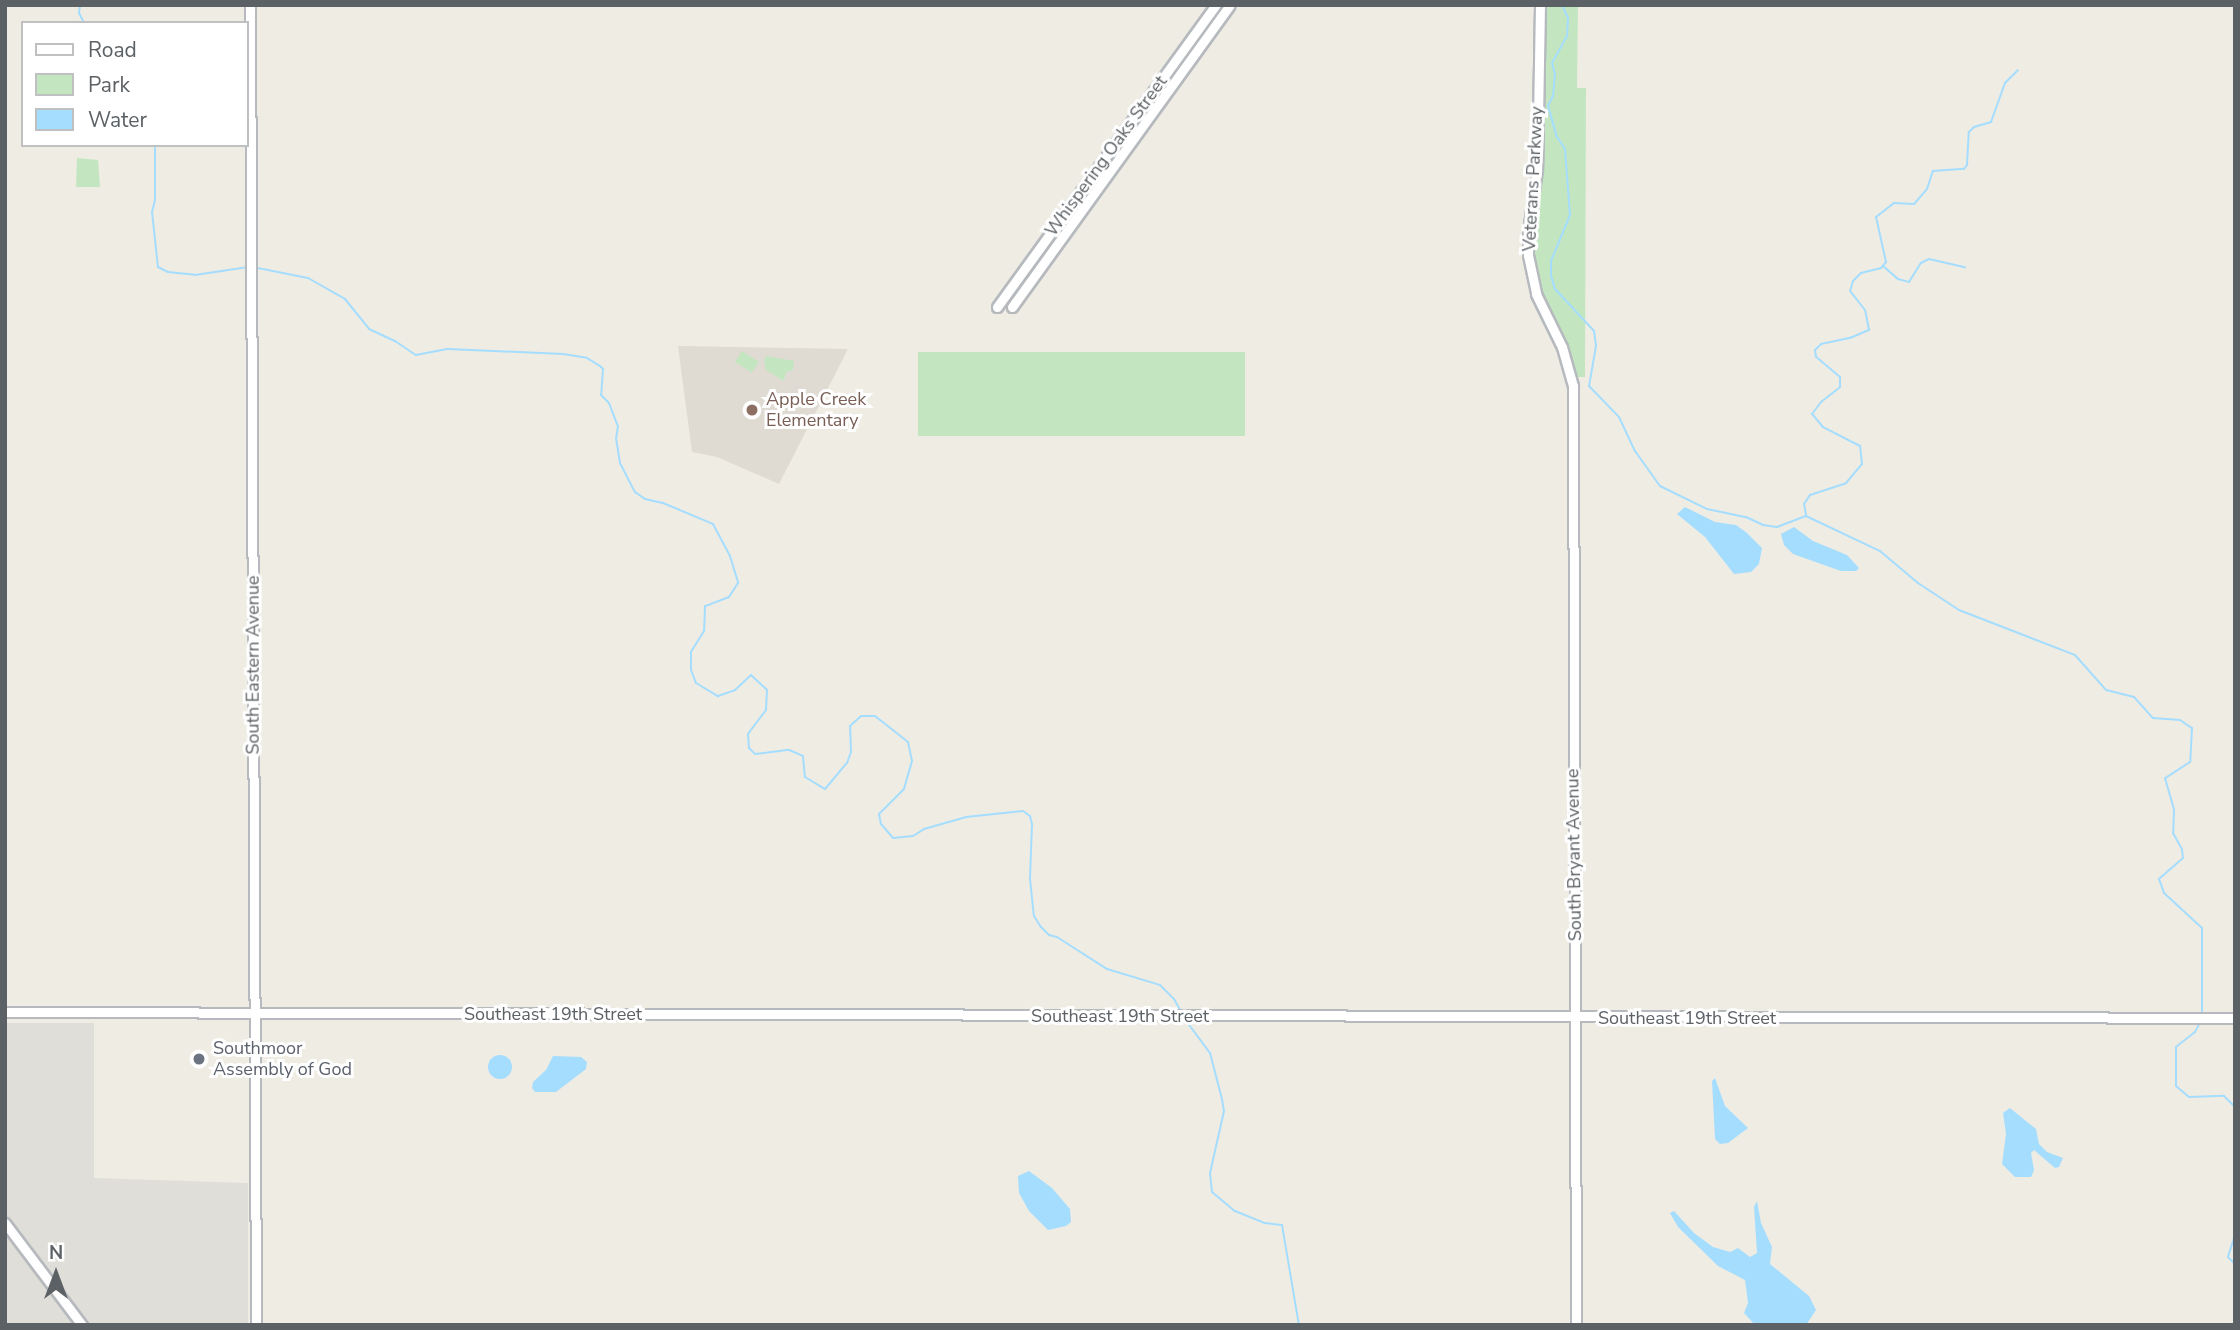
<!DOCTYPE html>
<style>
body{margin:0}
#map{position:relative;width:2240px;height:1330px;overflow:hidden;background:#efece4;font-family:"Nunito Sans",sans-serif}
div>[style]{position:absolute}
.industrial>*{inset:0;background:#e0ded9}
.education>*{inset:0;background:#dfdbd2}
.green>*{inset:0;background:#c3e6c1;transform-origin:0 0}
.water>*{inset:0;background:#a5ddfe}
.round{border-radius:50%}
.stream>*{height:2px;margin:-1px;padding:0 1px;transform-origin:1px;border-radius:1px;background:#a5ddfe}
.roads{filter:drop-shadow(2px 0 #b6babe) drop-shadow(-2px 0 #b6babe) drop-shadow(0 2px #b6babe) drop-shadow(0 -2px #b6babe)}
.secondary>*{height:9px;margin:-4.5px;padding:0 4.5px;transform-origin:4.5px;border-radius:4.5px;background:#fff}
.dots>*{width:19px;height:19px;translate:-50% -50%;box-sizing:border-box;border:4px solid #fff;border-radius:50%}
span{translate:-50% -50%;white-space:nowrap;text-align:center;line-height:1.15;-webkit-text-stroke:6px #fff;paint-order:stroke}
.street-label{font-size:18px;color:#5c6165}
.education-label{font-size:18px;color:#785e54}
.left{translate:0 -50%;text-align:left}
.worship-label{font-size:18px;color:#5b616d}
.frame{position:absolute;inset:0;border:7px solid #5c6165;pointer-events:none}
.legend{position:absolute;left:21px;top:21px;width:228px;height:126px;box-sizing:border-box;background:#fff;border:2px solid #bec0c1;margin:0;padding:9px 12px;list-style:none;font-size:21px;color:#5c6165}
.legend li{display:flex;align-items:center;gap:14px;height:35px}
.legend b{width:35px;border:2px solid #bec0c1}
.north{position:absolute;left:21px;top:1239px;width:70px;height:70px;-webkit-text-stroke:5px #fff;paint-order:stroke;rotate:0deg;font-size:19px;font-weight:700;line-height:28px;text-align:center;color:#5c6165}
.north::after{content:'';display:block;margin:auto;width:24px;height:32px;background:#5c6165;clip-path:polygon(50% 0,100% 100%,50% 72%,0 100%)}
</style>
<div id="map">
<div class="industrial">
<i style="clip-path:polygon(5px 1023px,94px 1023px,94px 1178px,248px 1183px,248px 1325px,5px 1325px)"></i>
</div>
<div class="education">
<i style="clip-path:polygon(678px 346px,848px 349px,779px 484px,717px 457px,692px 452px)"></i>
</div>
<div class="green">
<i style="clip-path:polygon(1543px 5px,1578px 5px,1577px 88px,1586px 88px,1585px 377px,1574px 377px,1542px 303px,1530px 249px)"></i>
<i style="clip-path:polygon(77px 158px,98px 160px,100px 187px,76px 187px)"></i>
<i style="left:742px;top:351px;width:20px;height:13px;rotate:33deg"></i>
<i style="left:918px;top:352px;width:327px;height:84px"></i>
<i style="clip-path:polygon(766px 356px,794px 361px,793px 370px,786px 372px,784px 381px,766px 370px,764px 360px)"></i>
</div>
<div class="water">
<i style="clip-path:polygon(1685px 507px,1715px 522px,1736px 525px,1747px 533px,1762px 548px,1759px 564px,1751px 572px,1734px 574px,1705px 537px,1677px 514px)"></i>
<i style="clip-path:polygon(1794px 527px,1813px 541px,1847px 555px,1859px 568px,1856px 571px,1841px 571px,1793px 554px,1784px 545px,1781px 534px)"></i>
<i class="round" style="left:488px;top:1055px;width:24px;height:24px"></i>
<i style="clip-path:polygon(553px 1056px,581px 1057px,587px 1062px,586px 1069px,556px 1092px,535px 1092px,532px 1088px,533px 1082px,546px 1070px)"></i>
<i style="clip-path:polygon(1715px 1078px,1725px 1106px,1748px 1128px,1728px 1143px,1720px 1144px,1715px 1139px,1712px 1081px)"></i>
<i style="clip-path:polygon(2010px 1108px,2036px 1129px,2039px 1144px,2047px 1152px,2063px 1158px,2059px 1167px,2055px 1168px,2034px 1150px,2031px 1153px,2034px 1170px,2031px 1177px,2015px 1177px,2002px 1164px,2006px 1134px,2003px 1113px)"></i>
<i style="clip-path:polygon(1029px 1171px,1052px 1188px,1070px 1209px,1071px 1222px,1066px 1226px,1048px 1230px,1029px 1211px,1019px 1193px,1018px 1176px)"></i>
<i style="clip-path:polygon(1757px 1201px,1761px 1223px,1772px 1247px,1770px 1264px,1809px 1296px,1816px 1310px,1806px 1325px,1755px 1325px,1744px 1313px,1748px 1303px,1745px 1280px,1718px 1266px,1678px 1227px,1670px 1213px,1674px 1211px,1694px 1233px,1713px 1247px,1730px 1252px,1738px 1248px,1750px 1257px,1757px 1253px,1754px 1207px)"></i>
</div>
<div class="stream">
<i style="left:80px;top:5px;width:8px;rotate:97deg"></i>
<i style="left:79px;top:13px;width:11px;rotate:63deg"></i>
<i style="left:1562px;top:5px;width:14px;rotate:65deg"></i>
<i style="left:1568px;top:18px;width:18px;rotate:93deg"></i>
<i style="left:1567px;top:36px;width:31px;rotate:119deg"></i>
<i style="left:1552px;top:63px;width:11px;rotate:75deg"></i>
<i style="left:1555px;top:74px;width:22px;rotate:95deg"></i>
<i style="left:1553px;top:96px;width:11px;rotate:117deg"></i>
<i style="left:1548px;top:106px;width:32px;rotate:74deg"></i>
<i style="left:1557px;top:137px;width:14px;rotate:56deg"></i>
<i style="left:1565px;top:149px;width:66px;rotate:85.7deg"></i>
<i style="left:1570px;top:215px;width:50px;rotate:112.4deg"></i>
<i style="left:1551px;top:261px;width:15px;rotate:90deg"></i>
<i style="left:1551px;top:276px;width:14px;rotate:73deg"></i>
<i style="left:1555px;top:289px;width:57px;rotate:47.1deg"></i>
<i style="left:1594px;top:331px;width:15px;rotate:82deg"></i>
<i style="left:1596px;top:346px;width:41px;rotate:99.9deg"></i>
<i style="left:1589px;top:386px;width:43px;rotate:45.9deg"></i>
<i style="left:1619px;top:417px;width:38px;rotate:65deg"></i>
<i style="left:1635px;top:451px;width:43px;rotate:54.5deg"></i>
<i style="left:1660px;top:486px;width:52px;rotate:26.1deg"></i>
<i style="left:1707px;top:509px;width:40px;rotate:12deg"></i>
<i style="left:1746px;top:517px;width:19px;rotate:25deg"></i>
<i style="left:1763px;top:525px;width:14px;rotate:8deg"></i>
<i style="left:1777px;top:527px;width:30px;rotate:-21deg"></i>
<i style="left:155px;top:145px;width:55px;rotate:90deg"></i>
<i style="left:155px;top:200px;width:12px;rotate:104deg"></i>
<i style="left:152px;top:212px;width:55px;rotate:83.8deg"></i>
<i style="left:158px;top:267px;width:11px;rotate:27deg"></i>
<i style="left:168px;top:272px;width:27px;rotate:6deg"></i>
<i style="left:195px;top:275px;width:54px;rotate:-8.6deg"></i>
<i style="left:1883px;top:266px;width:20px;rotate:41deg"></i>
<i style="left:1898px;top:279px;width:11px;rotate:15deg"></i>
<i style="left:1909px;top:282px;width:22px;rotate:-58deg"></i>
<i style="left:1921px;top:263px;width:9px;rotate:-27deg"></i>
<i style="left:1929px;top:259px;width:37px;rotate:13deg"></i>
<i style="left:253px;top:267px;width:56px;rotate:11.3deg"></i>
<i style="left:308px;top:278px;width:43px;rotate:29.6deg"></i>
<i style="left:345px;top:299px;width:38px;rotate:51deg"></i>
<i style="left:369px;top:329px;width:29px;rotate:25deg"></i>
<i style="left:395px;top:341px;width:25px;rotate:34deg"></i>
<i style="left:416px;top:355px;width:33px;rotate:-11deg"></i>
<i style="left:448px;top:349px;width:115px;rotate:2.5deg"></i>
<i style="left:563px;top:354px;width:24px;rotate:9deg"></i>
<i style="left:587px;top:358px;width:15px;rotate:32deg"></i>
<i style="left:600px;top:366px;width:4px;rotate:45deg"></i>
<i style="left:603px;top:369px;width:26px;rotate:94deg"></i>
<i style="left:601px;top:395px;width:11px;rotate:45deg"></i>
<i style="left:609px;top:403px;width:25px;rotate:69deg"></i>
<i style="left:618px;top:426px;width:12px;rotate:99deg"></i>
<i style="left:616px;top:438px;width:25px;rotate:81deg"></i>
<i style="left:620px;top:463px;width:33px;rotate:63deg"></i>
<i style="left:635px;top:492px;width:12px;rotate:35deg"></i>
<i style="left:645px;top:499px;width:18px;rotate:13deg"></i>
<i style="left:663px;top:503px;width:54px;rotate:22.8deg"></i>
<i style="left:713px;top:524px;width:36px;rotate:62deg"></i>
<i style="left:730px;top:556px;width:28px;rotate:73deg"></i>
<i style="left:738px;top:583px;width:17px;rotate:123deg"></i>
<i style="left:729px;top:597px;width:26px;rotate:159deg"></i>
<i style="left:705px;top:606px;width:25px;rotate:92deg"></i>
<i style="left:704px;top:631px;width:25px;rotate:122deg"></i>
<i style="left:691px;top:652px;width:18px;rotate:90deg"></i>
<i style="left:691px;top:670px;width:14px;rotate:69deg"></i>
<i style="left:696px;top:683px;width:26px;rotate:31deg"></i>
<i style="left:718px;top:696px;width:18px;rotate:-19deg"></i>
<i style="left:735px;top:690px;width:22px;rotate:-43deg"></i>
<i style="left:751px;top:675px;width:22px;rotate:43deg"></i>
<i style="left:767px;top:690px;width:20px;rotate:93deg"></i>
<i style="left:766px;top:710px;width:30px;rotate:127deg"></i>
<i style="left:748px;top:734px;width:14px;rotate:86deg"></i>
<i style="left:749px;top:748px;width:8px;rotate:45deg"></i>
<i style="left:755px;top:754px;width:34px;rotate:-7deg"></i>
<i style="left:789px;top:750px;width:15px;rotate:23deg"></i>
<i style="left:803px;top:756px;width:21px;rotate:85deg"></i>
<i style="left:805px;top:777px;width:23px;rotate:31deg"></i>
<i style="left:825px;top:789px;width:34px;rotate:-50deg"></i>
<i style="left:847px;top:763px;width:12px;rotate:-70deg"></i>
<i style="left:851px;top:752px;width:26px;rotate:-92deg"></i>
<i style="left:850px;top:726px;width:15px;rotate:-42deg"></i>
<i style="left:861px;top:716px;width:14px"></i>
<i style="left:875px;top:716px;width:42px;rotate:38.2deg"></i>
<i style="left:908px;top:742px;width:19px;rotate:78deg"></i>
<i style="left:912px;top:761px;width:29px;rotate:106deg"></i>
<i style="left:904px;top:789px;width:35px;rotate:135deg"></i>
<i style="left:879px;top:814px;width:10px;rotate:79deg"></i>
<i style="left:881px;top:824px;width:18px;rotate:49deg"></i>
<i style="left:893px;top:838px;width:20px;rotate:-6deg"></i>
<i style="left:913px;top:836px;width:13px;rotate:-32deg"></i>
<i style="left:924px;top:829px;width:44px;rotate:-15.9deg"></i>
<i style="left:966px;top:817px;width:57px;rotate:-6deg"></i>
<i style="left:1023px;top:811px;width:9px;rotate:36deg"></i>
<i style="left:1030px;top:816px;width:8px;rotate:76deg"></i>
<i style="left:1032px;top:824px;width:55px;rotate:92.1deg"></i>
<i style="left:1030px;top:879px;width:37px;rotate:84deg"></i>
<i style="left:1034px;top:916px;width:13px;rotate:58deg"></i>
<i style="left:1041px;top:927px;width:11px;rotate:45deg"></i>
<i style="left:1049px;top:935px;width:8px;rotate:14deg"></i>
<i style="left:1057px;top:937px;width:59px;rotate:32.6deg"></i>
<i style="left:1107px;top:969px;width:55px;rotate:16.8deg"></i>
<i style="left:1160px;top:985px;width:20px;rotate:45deg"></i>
<i style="left:1174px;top:999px;width:13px;rotate:61deg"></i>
<i style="left:1806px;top:515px;width:11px;rotate:-100deg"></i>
<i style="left:1804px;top:504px;width:11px;rotate:-56deg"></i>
<i style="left:1810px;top:495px;width:38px;rotate:-18deg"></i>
<i style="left:1846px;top:483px;width:25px;rotate:-50deg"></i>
<i style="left:1862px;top:464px;width:18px;rotate:-96deg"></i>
<i style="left:1860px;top:446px;width:42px;rotate:-152.8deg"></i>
<i style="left:1823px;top:427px;width:17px;rotate:-130deg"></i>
<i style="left:1812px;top:414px;width:15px;rotate:-53deg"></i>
<i style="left:1821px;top:402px;width:24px;rotate:-38deg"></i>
<i style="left:1840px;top:387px;width:10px;rotate:-90deg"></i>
<i style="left:1840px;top:377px;width:31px;rotate:-140deg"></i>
<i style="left:1816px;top:357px;width:7px;rotate:-98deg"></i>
<i style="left:1815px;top:350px;width:8px;rotate:-45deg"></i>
<i style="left:1821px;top:344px;width:30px;rotate:-12deg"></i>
<i style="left:1850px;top:338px;width:21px;rotate:-23deg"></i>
<i style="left:1869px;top:330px;width:20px;rotate:-101deg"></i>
<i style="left:1865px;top:310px;width:24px;rotate:-128deg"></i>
<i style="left:1850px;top:291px;width:10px;rotate:-73deg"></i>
<i style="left:1853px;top:281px;width:11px;rotate:-45deg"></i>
<i style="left:1861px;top:273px;width:21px;rotate:-14deg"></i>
<i style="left:1881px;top:268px;width:8px;rotate:-50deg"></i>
<i style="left:1886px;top:262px;width:46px;rotate:-102.5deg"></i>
<i style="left:1876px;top:217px;width:23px;rotate:-38deg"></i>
<i style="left:1894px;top:203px;width:20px;rotate:3deg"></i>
<i style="left:1914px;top:204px;width:20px;rotate:-49deg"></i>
<i style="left:1927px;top:189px;width:19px;rotate:-72deg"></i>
<i style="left:1933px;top:171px;width:31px;rotate:-4deg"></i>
<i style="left:1964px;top:169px;width:5px;rotate:-53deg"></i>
<i style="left:1967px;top:165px;width:33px;rotate:-87deg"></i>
<i style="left:1969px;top:132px;width:7px;rotate:-45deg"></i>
<i style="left:1974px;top:127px;width:18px;rotate:-16deg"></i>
<i style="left:1991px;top:122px;width:41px;rotate:-70.3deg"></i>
<i style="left:2005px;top:83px;width:18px;rotate:-45deg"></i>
<i style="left:1806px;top:516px;width:82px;rotate:25.3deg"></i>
<i style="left:1880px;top:551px;width:50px;rotate:40.1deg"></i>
<i style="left:1918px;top:583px;width:49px;rotate:33.4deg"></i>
<i style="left:1959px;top:610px;width:124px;rotate:21.2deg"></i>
<i style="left:2075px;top:655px;width:47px;rotate:48.5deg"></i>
<i style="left:2106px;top:690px;width:29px;rotate:14deg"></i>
<i style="left:2134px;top:697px;width:28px;rotate:48deg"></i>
<i style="left:2153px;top:718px;width:27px;rotate:4deg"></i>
<i style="left:2180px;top:720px;width:14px;rotate:34deg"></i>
<i style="left:2192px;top:728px;width:34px;rotate:93deg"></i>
<i style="left:2190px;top:762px;width:30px;rotate:147deg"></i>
<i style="left:2165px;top:778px;width:33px;rotate:74deg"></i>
<i style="left:2174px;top:810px;width:23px;rotate:92deg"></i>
<i style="left:2173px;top:833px;width:18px;rotate:61deg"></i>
<i style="left:2182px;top:849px;width:9px;rotate:84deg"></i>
<i style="left:2183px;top:858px;width:32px;rotate:139deg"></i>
<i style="left:2159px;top:879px;width:15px;rotate:70deg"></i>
<i style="left:2164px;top:893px;width:52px;rotate:42.6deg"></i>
<i style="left:2202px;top:928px;width:85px;rotate:90deg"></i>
<i style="left:1184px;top:1018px;width:44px;rotate:53.4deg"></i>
<i style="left:1210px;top:1053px;width:48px;rotate:75.4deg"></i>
<i style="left:1222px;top:1099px;width:12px;rotate:81deg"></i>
<i style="left:1224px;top:1111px;width:64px;rotate:102.7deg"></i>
<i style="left:1210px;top:1173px;width:19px;rotate:84deg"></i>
<i style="left:1212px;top:1192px;width:30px;rotate:40deg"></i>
<i style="left:1235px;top:1211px;width:31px;rotate:22deg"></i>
<i style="left:1264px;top:1223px;width:18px;rotate:6deg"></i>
<i style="left:1282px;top:1225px;width:101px;rotate:80.4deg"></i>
<i style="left:2201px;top:1021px;width:13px;rotate:119deg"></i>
<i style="left:2195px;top:1032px;width:24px;rotate:142deg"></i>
<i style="left:2176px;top:1047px;width:39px;rotate:90deg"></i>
<i style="left:2176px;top:1086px;width:17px;rotate:40deg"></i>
<i style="left:2189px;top:1097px;width:35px;rotate:-2deg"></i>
<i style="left:2224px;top:1096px;width:16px;rotate:45deg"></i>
<i style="left:2235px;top:1235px;width:23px;rotate:108deg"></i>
<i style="left:2228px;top:1257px;width:10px;rotate:45deg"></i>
</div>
<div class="roads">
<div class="secondary">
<i style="left:250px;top:5px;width:1320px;rotate:89.74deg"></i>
<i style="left:1540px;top:5px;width:165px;rotate:91deg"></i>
<i style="left:1537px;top:170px;width:62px;rotate:98.4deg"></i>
<i style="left:1528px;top:231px;width:24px;rotate:90deg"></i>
<i style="left:1528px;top:255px;width:40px;rotate:78deg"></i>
<i style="left:1536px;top:294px;width:59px;rotate:63.9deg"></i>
<i style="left:1562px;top:347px;width:41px;rotate:74.2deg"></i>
<i style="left:1573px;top:386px;width:939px;rotate:89.82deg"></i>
<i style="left:997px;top:307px;width:373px;rotate:-54.1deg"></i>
<i style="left:1012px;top:307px;width:372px;rotate:-54.2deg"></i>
<i style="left:5px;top:1012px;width:2230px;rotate:0.15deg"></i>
<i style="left:5px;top:1223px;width:128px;rotate:53deg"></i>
</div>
</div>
<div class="dots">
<i style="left:752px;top:410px;background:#8d6e63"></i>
<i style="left:199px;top:1059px;background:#6b7280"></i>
</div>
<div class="street-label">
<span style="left:1106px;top:156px;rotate:-54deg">Whispering Oaks Street</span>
<span style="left:1533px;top:179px;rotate:-87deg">Veterans Parkway</span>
<span style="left:253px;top:665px;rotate:-90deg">South Eastern Avenue</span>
<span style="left:1574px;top:855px;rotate:-91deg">South Bryant Avenue</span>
<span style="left:553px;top:1014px">Southeast 19th Street</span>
<span style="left:1120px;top:1016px">Southeast 19th Street</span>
<span style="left:1687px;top:1018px">Southeast 19th Street</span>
</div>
<div class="education-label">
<span class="left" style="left:766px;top:410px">Apple Creek<br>Elementary</span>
</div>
<div class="worship-label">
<span class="left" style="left:213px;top:1059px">Southmoor<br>Assembly of God</span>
</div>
<div class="frame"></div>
<ul class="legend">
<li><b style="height:9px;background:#fff"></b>Road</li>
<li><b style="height:19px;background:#c3e6c1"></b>Park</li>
<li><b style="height:19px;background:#a5ddfe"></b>Water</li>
</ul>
<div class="north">N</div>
</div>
